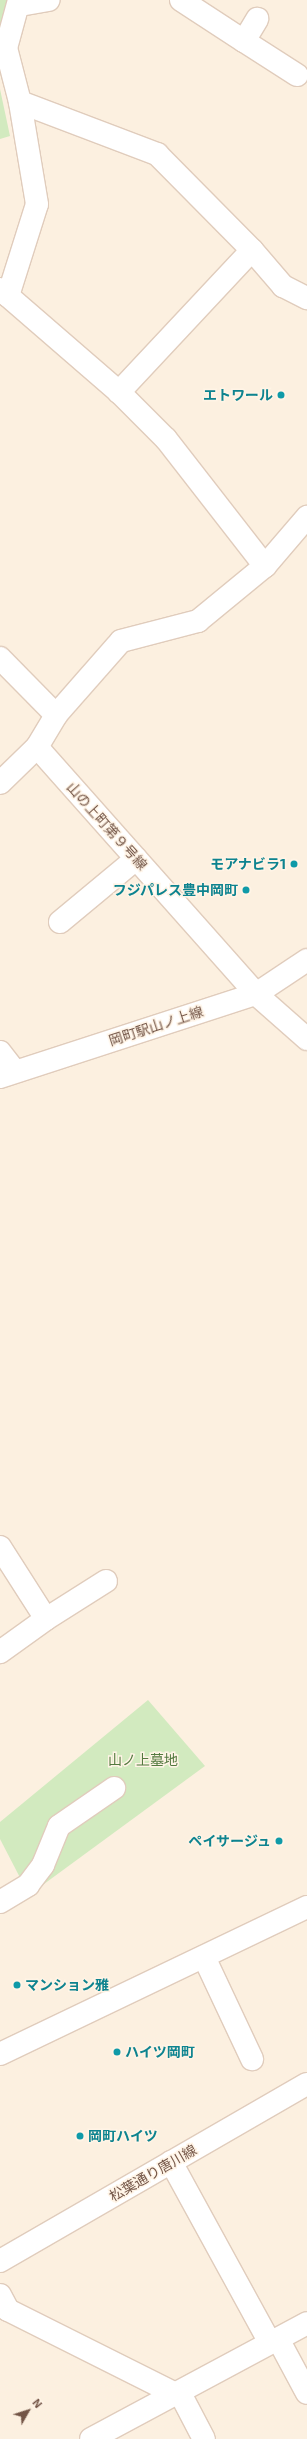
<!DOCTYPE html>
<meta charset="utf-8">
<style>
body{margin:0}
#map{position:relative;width:307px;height:2439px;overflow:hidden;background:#fcf0e0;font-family:"Exo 2","Noto Sans JP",sans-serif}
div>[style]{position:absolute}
.green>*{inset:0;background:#d2eabf}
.roads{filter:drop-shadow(1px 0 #e0ccbc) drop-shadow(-1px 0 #e0ccbc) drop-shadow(0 1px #e0ccbc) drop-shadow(0 -1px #e0ccbc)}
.minor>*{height:22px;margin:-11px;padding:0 11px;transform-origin:11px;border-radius:11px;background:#fff}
.dots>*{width:11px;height:11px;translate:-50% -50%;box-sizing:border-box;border:2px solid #fff4e6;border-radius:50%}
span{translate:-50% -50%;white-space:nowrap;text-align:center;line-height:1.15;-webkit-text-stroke:3px #fff4e6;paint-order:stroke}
.culture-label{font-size:14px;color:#0d838f;font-weight:700}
.right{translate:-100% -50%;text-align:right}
.left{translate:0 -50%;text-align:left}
.street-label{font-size:14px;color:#735547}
.park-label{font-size:14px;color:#53793f}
.north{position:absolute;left:8px;top:2391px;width:40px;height:40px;-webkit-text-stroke:3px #fff4e6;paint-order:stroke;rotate:51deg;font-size:11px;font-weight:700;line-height:16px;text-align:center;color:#735547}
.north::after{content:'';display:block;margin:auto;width:14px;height:18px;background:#735547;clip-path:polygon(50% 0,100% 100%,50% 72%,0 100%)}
</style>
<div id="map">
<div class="green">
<i style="clip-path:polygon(0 0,7px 0,0 26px)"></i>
<i style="clip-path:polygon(0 89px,10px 136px,0 139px)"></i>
<i style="clip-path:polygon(148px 1700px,205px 1766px,29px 1895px,0 1839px,0 1822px)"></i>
</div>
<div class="roads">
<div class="minor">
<i style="left:181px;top:0;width:75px;rotate:33.1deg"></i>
<i style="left:244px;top:41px;width:26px;rotate:-59deg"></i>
<i style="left:20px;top:5px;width:29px;rotate:-10deg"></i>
<i style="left:244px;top:41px;width:63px;rotate:32.7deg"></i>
<i style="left:20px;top:102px;width:147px;rotate:20.8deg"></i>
<i style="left:157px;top:154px;width:135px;rotate:45.3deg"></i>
<i style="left:252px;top:250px;width:195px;rotate:133.1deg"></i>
<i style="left:252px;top:250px;width:48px;rotate:49.3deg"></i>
<i style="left:283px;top:286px;width:27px;rotate:27deg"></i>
<i style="left:0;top:289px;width:157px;rotate:40.9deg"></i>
<i style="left:119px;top:392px;width:66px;rotate:45deg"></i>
<i style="left:166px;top:439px;width:161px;rotate:52.1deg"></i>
<i style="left:8px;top:296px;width:96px;rotate:-72.5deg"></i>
<i style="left:37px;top:204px;width:103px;rotate:-99.5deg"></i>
<i style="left:20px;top:102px;width:56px;rotate:-104.5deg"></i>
<i style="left:6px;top:48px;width:50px;rotate:-74.8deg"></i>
<i style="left:0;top:658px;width:80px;rotate:45.5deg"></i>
<i style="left:37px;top:747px;width:330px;rotate:48.4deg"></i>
<i style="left:256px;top:994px;width:68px;rotate:41.4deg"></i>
<i style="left:0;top:783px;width:52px;rotate:-44.2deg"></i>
<i style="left:37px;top:747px;width:37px;rotate:-59deg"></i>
<i style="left:56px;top:715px;width:98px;rotate:-48.7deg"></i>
<i style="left:121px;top:641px;width:80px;rotate:-14.6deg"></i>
<i style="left:198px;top:621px;width:87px;rotate:-39.4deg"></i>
<i style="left:265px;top:566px;width:65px;rotate:-49.4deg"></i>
<i style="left:60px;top:922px;width:99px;rotate:-39.7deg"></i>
<i style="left:0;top:1052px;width:24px;rotate:52deg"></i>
<i style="left:0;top:1077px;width:269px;rotate:-18deg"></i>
<i style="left:256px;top:994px;width:61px;rotate:-33.7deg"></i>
<i style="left:0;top:1547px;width:85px;rotate:57.4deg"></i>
<i style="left:46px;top:1619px;width:57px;rotate:144.3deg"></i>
<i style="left:46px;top:1619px;width:71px;rotate:-32.3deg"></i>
<i style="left:0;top:1902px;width:33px;rotate:-31deg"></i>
<i style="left:28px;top:1885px;width:25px;rotate:-53deg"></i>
<i style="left:43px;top:1865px;width:42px;rotate:-67.7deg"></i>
<i style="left:59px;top:1826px;width:67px;rotate:-34.6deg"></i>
<i style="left:204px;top:1957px;width:113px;rotate:64.8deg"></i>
<i style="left:0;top:2054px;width:340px;rotate:-25.6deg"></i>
<i style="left:171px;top:2162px;width:206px;rotate:61.3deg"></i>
<i style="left:0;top:2261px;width:354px;rotate:-30deg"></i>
<i style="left:0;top:2295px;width:17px;rotate:62deg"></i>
<i style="left:8px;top:2310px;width:195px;rotate:26.6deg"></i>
<i style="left:182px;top:2397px;width:47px;rotate:62.4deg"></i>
<i style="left:278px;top:2339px;width:61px;rotate:61.8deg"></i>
<i style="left:91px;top:2439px;width:245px;rotate:-28.2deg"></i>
</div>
</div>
<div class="dots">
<i style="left:281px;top:395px;background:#0f9aa8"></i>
<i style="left:294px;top:864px;background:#0f9aa8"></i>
<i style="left:246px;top:890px;background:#0f9aa8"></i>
<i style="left:279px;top:1841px;background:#0f9aa8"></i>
<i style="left:17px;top:1985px;background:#0f9aa8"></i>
<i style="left:117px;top:2052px;background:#0f9aa8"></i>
<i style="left:80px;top:2136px;background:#0f9aa8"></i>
</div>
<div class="culture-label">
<span class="right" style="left:273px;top:395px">エトワール</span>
<span class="right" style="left:286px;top:864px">モアナビラ1</span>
<span class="right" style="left:238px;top:890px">フジパレス豊中岡町</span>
<span class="right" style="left:271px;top:1841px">ペイサージュ</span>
<span class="left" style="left:25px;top:1985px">マンション雅</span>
<span class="left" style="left:125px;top:2052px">ハイツ岡町</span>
<span class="left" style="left:88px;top:2136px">岡町ハイツ</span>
</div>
<div class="street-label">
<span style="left:107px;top:826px;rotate:48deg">山の上町第９号線</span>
<span style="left:156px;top:1026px;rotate:-18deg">岡町駅山ノ上線</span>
<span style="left:153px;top:2173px;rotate:-30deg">松葉通り唐川線</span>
</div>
<div class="park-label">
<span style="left:143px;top:1760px">山ノ上墓地</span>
</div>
<div class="north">N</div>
</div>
